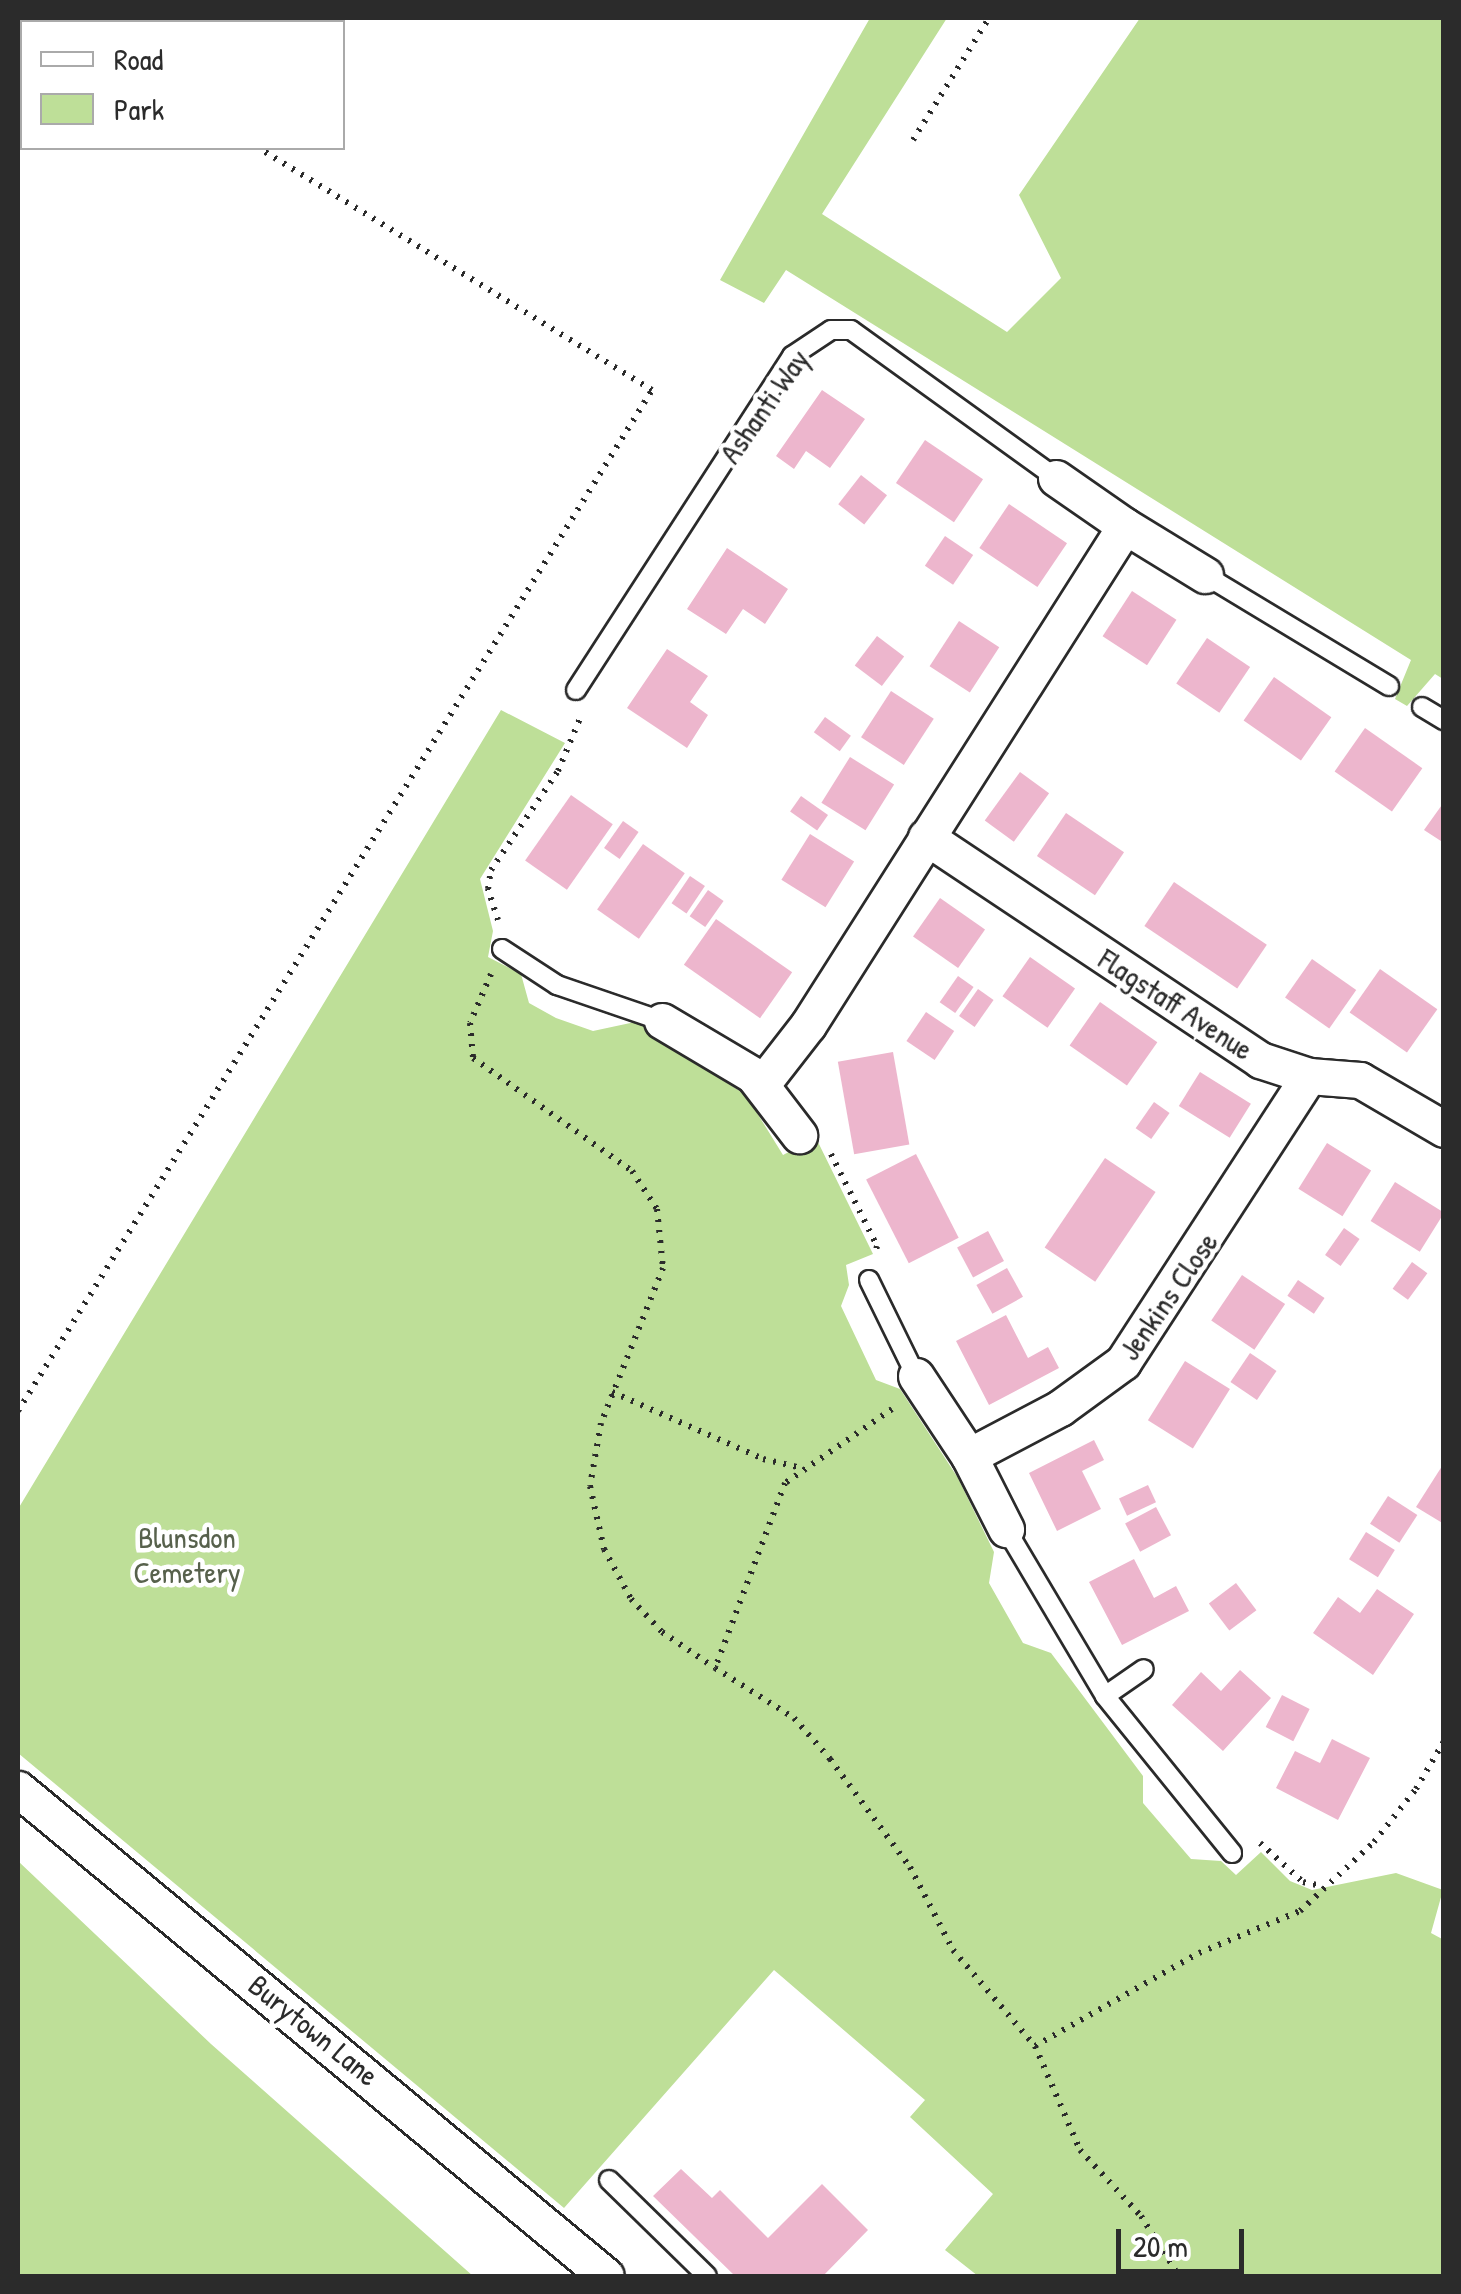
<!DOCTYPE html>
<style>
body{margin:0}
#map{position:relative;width:1461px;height:2294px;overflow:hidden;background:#fff;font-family:"Patrick Hand",sans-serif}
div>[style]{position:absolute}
.green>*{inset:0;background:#bedf98}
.building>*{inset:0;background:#edb6cd;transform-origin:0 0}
.path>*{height:6px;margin-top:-3px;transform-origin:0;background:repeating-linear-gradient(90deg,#2b2b2b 0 2.5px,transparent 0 10.5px)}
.roads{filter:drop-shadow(2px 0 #2b2b2b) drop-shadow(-2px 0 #2b2b2b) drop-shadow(0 2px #2b2b2b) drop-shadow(0 -2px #2b2b2b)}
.lane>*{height:18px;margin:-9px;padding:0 9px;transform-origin:9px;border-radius:9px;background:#fff}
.street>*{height:35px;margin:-17.5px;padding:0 17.5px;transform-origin:17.5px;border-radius:17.5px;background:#fff}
span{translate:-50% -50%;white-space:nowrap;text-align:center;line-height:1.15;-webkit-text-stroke:9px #fff;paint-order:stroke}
.street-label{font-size:30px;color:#2b2b2b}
.park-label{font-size:30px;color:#57614c}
.frame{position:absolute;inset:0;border:20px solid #2b2b2b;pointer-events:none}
.legend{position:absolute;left:20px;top:20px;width:325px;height:130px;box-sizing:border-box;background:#fff;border:2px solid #aaa;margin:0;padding:12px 18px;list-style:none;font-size:30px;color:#2b2b2b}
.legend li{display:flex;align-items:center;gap:20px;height:50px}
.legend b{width:50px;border:2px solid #aaa}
.scale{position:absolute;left:1116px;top:2229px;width:128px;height:45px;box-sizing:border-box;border:5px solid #2b2b2b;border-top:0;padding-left:12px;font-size:30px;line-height:35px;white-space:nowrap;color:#2b2b2b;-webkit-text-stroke:8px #fff;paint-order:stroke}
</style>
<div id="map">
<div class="green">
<i style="clip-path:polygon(870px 18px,947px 18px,822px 214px,1007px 332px,1061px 278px,1019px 195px,1140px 18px,1443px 18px,1443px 679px,1435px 674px,1407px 706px,1395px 699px,1411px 660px,786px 270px,764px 303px,720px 280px)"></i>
<i style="clip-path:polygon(501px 710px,565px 743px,480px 879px,493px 931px,488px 957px,521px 974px,529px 1003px,556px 1018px,593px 1031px,635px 1022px,658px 1032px,656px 1037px,746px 1095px,783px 1155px,816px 1138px,873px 1254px,846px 1265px,849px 1285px,841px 1306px,876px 1380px,900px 1389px,958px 1478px,994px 1552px,989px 1583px,1023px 1643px,1051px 1653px,1143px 1776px,1143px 1803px,1191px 1859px,1221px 1861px,1236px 1875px,1261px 1852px,1290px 1881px,1312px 1890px,1396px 1873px,1443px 1890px,1431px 1933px,1444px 1940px,1443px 2276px,978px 2276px,945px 2250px,993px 2194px,910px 2117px,925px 2100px,774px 1970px,564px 2208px,18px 1753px,18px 1509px)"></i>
<i style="clip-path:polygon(18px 1861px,211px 2044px,473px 2276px,18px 2276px)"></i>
</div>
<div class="building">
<i style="clip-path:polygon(822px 390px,865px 419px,830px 468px,806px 451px,794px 469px,776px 456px)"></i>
<i style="left:925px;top:440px;width:70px;height:52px;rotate:34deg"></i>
<i style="left:861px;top:475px;width:33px;height:37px;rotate:38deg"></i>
<i style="left:1009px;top:504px;width:70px;height:53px;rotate:34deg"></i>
<i style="left:945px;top:536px;width:34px;height:36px;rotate:34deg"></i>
<i style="clip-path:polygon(727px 548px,788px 589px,765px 624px,743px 609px,726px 634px,687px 609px)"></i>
<i style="left:1132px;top:591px;width:53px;height:54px;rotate:33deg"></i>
<i style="left:959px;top:621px;width:48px;height:54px;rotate:33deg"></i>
<i style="left:877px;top:636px;width:34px;height:37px;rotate:37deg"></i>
<i style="left:1207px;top:638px;width:52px;height:55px;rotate:34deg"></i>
<i style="clip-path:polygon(667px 649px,708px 676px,690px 702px,708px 715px,687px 748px,627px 708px)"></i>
<i style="left:1274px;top:677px;width:70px;height:53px;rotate:35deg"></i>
<i style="left:891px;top:691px;width:51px;height:55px;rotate:33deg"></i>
<i style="left:825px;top:717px;width:32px;height:19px;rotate:36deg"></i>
<i style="left:1365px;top:728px;width:70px;height:53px;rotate:35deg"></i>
<i style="left:850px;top:757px;width:52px;height:54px;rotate:32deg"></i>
<i style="left:1020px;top:772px;width:36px;height:60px;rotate:36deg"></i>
<i style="left:571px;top:795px;width:51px;height:80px;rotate:35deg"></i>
<i style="left:801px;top:796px;width:33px;height:19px;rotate:35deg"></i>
<i style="clip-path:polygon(1444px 802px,1444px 843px,1424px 830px)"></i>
<i style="left:1066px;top:813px;width:70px;height:52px;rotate:34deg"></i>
<i style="left:623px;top:821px;width:19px;height:33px;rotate:35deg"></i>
<i style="left:810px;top:834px;width:52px;height:54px;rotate:32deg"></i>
<i style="left:643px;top:844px;width:51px;height:80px;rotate:35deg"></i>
<i style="left:690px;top:876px;width:18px;height:33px;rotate:34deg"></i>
<i style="left:1174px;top:882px;width:112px;height:53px;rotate:34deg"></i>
<i style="left:708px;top:890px;width:19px;height:32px;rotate:35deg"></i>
<i style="left:940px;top:898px;width:55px;height:47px;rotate:35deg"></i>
<i style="left:716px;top:919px;width:93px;height:56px;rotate:35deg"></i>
<i style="left:1030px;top:957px;width:55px;height:48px;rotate:35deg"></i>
<i style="left:1312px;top:959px;width:54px;height:47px;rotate:35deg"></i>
<i style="left:1380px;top:969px;width:70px;height:53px;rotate:35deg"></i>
<i style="left:958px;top:976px;width:19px;height:32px;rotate:35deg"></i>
<i style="left:978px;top:989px;width:19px;height:33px;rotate:35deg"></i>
<i style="left:1100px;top:1002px;width:70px;height:53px;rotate:35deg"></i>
<i style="left:926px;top:1012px;width:34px;height:35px;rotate:34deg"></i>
<i style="left:893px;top:1052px;width:94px;height:56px;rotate:80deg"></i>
<i style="left:1200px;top:1072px;width:60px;height:40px;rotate:32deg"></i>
<i style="left:1154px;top:1102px;width:19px;height:32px;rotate:35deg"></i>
<i style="left:1327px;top:1143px;width:52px;height:54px;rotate:32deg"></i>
<i style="left:916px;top:1154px;width:94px;height:56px;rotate:63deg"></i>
<i style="left:1105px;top:1158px;width:61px;height:108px;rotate:34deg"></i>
<i style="left:1395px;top:1182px;width:58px;height:46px;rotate:32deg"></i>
<i style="left:1344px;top:1228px;width:19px;height:33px;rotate:35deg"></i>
<i style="left:988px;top:1231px;width:34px;height:35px;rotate:62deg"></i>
<i style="left:1412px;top:1262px;width:19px;height:33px;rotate:36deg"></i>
<i style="left:1007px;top:1268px;width:33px;height:35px;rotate:61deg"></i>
<i style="left:1242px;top:1275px;width:52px;height:55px;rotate:34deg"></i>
<i style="left:1298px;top:1280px;width:32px;height:19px;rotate:34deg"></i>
<i style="clip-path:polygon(1006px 1315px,1028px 1358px,1048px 1347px,1059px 1368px,989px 1405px,956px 1341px)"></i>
<i style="left:1250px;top:1353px;width:32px;height:35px;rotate:34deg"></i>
<i style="left:1185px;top:1361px;width:53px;height:70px;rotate:32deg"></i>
<i style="clip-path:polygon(1094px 1440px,1104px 1460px,1082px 1471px,1101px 1509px,1057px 1531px,1029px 1473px)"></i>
<i style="clip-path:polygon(1444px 1463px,1444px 1524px,1416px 1507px)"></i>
<i style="left:1148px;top:1485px;width:19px;height:32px;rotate:65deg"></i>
<i style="left:1388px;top:1496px;width:35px;height:33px;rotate:33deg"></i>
<i style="left:1156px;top:1507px;width:32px;height:35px;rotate:62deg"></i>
<i style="left:1366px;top:1532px;width:34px;height:32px;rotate:32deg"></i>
<i style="clip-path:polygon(1134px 1559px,1154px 1598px,1176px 1586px,1189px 1611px,1122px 1645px,1089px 1582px)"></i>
<i style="left:1236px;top:1583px;width:34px;height:34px;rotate:53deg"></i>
<i style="clip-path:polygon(1377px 1589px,1414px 1614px,1373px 1675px,1313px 1633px,1338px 1597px,1360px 1613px)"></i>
<i style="clip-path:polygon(1240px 1670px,1271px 1698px,1223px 1751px,1172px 1705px,1201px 1672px,1221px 1691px)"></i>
<i style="left:1282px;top:1695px;width:31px;height:36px;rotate:27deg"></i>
<i style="clip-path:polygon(1332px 1739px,1370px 1758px,1338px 1820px,1276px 1788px,1295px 1751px,1320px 1763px)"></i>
<i style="clip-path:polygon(681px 2169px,712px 2198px,720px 2190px,768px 2238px,822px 2184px,868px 2230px,823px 2276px,735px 2276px,653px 2196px)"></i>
</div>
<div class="path">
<i style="left:48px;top:18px;width:9px;rotate:27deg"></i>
<i style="left:913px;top:140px;width:144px;rotate:-58.1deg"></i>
<i style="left:498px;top:920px;width:33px;rotate:-108deg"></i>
<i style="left:488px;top:889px;width:19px;rotate:-81deg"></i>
<i style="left:491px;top:870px;width:120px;rotate:-55.9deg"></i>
<i style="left:558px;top:771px;width:60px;rotate:-67.3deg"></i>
<i style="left:491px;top:974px;width:53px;rotate:113.2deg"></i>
<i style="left:470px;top:1023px;width:35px;rotate:85deg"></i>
<i style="left:473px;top:1058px;width:195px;rotate:35.4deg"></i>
<i style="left:632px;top:1171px;width:45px;rotate:56.7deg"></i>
<i style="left:657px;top:1209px;width:59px;rotate:84.2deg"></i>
<i style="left:663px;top:1268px;width:167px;rotate:111.8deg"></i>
<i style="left:601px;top:1423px;width:64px;rotate:99.9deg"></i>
<i style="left:590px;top:1486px;width:65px;rotate:77.5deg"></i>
<i style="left:604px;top:1549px;width:57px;rotate:61.6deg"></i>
<i style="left:631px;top:1599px;width:45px;rotate:46.8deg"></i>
<i style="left:662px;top:1632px;width:64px;rotate:34.2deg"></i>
<i style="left:831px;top:1154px;width:103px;rotate:63.4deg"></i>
<i style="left:877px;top:1246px;width:9px;rotate:103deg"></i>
<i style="left:612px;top:1392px;width:165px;rotate:23.9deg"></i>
<i style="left:763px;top:1459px;width:37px;rotate:13deg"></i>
<i style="left:892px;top:1409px;width:130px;rotate:145.3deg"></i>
<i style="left:785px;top:1483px;width:198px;rotate:110.7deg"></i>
<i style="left:715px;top:1668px;width:93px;rotate:32.3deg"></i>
<i style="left:794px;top:1718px;width:55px;rotate:48.7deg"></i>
<i style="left:830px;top:1759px;width:134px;rotate:53.5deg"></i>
<i style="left:910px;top:1867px;width:93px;rotate:62.6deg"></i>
<i style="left:953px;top:1950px;width:126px;rotate:49.5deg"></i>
<i style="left:1035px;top:2046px;width:189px;rotate:-29.6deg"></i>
<i style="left:1199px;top:1953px;width:109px;rotate:-22.6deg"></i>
<i style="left:1300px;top:1911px;width:101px;rotate:-43deg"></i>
<i style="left:1374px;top:1842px;width:68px;rotate:-51.6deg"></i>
<i style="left:1416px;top:1789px;width:56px;rotate:-59.7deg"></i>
<i style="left:18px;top:1411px;width:1202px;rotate:-58.16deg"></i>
<i style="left:652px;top:390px;width:462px;rotate:-148.4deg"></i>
<i style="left:1260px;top:1843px;width:58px;rotate:42.2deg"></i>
<i style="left:1303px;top:1882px;width:19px;rotate:12deg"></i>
<i style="left:1035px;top:2046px;width:113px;rotate:66.6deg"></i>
<i style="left:1080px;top:2150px;width:90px;rotate:47.3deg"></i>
<i style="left:1141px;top:2216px;width:71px;rotate:57.7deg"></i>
</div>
<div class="roads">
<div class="lane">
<i style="left:1205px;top:575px;width:215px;rotate:31.1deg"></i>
<i style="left:576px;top:690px;width:398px;rotate:-57.1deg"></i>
<i style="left:792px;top:356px;width:47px;rotate:-33.7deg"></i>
<i style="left:831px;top:330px;width:20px"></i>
<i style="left:851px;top:330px;width:253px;rotate:35.8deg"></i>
<i style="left:1422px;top:707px;width:26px;rotate:31deg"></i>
<i style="left:502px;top:949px;width:66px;rotate:33.2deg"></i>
<i style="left:557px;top:985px;width:111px;rotate:18.9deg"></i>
<i style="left:869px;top:1280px;width:107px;rotate:63.9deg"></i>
<i style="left:1006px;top:1529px;width:194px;rotate:59.3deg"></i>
<i style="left:1105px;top:1696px;width:202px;rotate:51deg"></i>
<i style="left:1105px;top:1696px;width:47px;rotate:-34.7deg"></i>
<i style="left:609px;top:2180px;width:137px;rotate:44.4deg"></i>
</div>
<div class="street">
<i style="left:1125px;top:526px;width:94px;rotate:31.5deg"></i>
<i style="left:926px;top:837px;width:402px;rotate:33.7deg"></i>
<i style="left:1260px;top:1060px;width:52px;rotate:18.1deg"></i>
<i style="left:1309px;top:1076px;width:51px;rotate:4.5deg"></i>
<i style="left:1360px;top:1080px;width:97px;rotate:30.3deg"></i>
<i style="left:662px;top:1021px;width:106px;rotate:30.7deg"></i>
<i style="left:753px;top:1075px;width:76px;rotate:52.5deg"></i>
<i style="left:762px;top:1084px;width:75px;rotate:-52.1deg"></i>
<i style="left:808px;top:1025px;width:591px;rotate:-57.57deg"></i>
<i style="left:1125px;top:526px;width:84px;rotate:-145.2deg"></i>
<i style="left:916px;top:1376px;width:96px;rotate:56.5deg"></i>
<i style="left:969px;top:1456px;width:82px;rotate:63.1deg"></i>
<i style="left:969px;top:1456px;width:103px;rotate:-27.8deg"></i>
<i style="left:1060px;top:1408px;width:78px;rotate:-36.1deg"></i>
<i style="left:1123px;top:1362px;width:341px;rotate:-57deg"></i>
<i style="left:18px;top:1789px;width:763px;rotate:39.63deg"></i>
</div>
</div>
<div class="street-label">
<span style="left:764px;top:406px;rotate:-55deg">Ashanti Way</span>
<span style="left:1176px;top:1004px;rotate:33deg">Flagstaff Avenue</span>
<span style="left:1168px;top:1296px;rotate:-55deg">Jenkins Close</span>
<span style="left:314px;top:2030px;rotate:39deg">Burytown Lane</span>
</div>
<div class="park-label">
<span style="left:187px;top:1554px">Blunsdon<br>Cemetery</span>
</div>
<div class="frame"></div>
<ul class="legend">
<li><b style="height:12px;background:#fff"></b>Road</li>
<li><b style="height:28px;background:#bedf98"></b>Park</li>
</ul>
<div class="scale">20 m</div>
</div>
